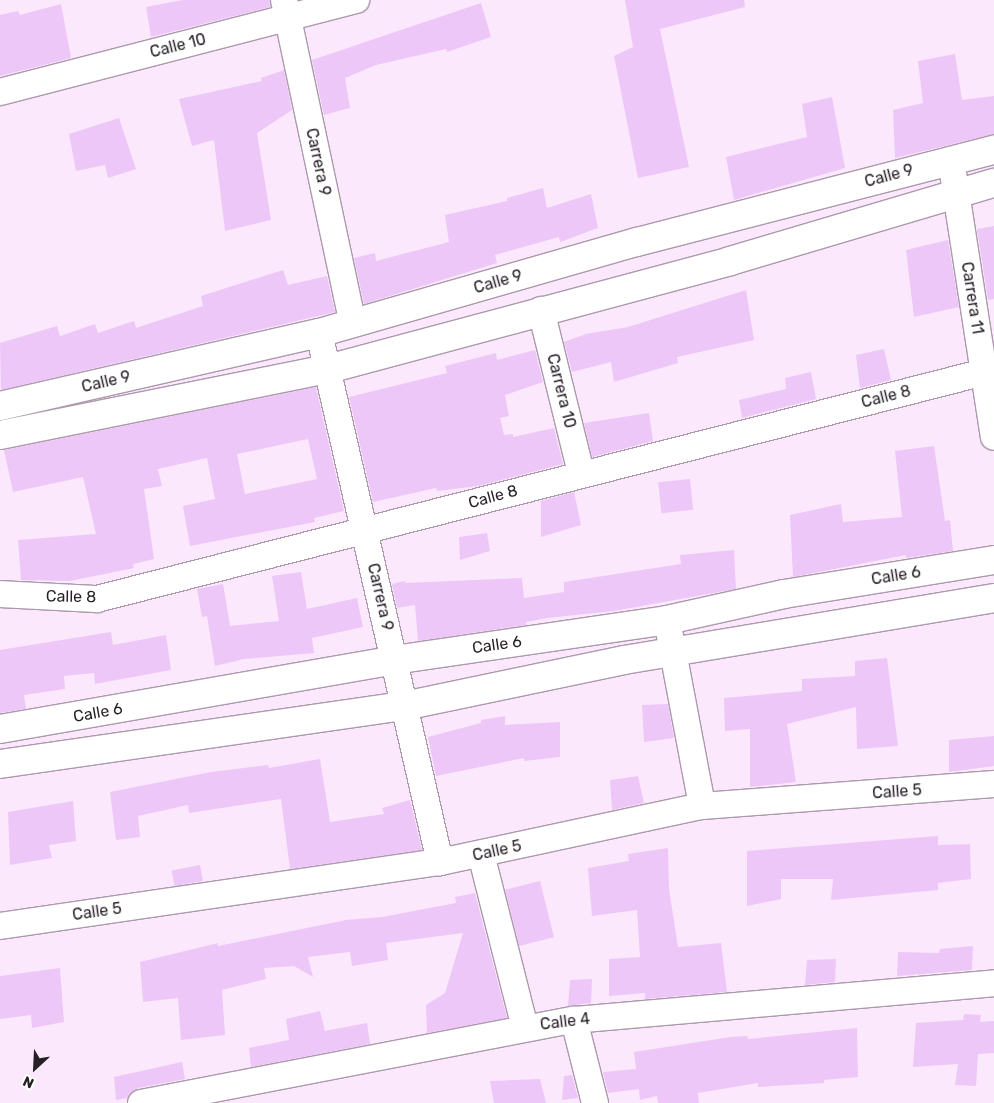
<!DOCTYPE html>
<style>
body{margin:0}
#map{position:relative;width:994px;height:1103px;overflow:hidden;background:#fce8fc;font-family:Rubik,sans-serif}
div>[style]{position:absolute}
.building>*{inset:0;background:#edc7f8;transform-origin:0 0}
.roads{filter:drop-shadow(1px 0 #ac99ac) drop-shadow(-1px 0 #ac99ac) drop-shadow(0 1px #ac99ac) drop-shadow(0 -1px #ac99ac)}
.street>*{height:26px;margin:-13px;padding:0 13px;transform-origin:13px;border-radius:13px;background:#fff}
.secondary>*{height:28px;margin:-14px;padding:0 14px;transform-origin:14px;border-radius:14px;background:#fff}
span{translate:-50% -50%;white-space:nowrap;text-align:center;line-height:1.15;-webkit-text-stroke:4px #fff;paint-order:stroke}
.street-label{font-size:16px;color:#261f26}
.north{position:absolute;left:10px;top:1043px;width:50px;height:50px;-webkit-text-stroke:4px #fff;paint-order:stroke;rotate:205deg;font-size:14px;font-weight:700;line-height:20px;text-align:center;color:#261f26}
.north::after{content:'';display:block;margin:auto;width:18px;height:22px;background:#261f26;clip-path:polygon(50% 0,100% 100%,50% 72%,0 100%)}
</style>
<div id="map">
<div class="building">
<i style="clip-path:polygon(183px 0,269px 0,270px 7px,151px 37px,146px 7px)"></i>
<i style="clip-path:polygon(625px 0,744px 0,745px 7px,660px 29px,689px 167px,638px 178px,614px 56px,633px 47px)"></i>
<i style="clip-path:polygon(481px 3px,491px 37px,447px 52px,446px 49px,376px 65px,345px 78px,350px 108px,324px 115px,312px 60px)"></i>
<i style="clip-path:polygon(61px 4px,71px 58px,0 76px,0 15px,18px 11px,20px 15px)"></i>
<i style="clip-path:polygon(955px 54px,962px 100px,994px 96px,994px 134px,895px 158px,893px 110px,923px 103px,918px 61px)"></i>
<i style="clip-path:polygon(284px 70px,292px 110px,257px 133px,271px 220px,225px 231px,214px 140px,192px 146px,179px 99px,262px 81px,261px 78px)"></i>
<i style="clip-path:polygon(832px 97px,845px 168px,734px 200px,726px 157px,807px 137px,802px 104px)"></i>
<i style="clip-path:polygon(119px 118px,136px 169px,108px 178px,105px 165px,76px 171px,69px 134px)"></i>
<i style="clip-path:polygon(543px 188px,547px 208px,591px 194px,598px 228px,560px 242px,559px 237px,495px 255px,497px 263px,364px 304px,354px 258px,375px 253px,376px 261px,449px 242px,445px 215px,507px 201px,507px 198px)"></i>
<i style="clip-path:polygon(994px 226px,994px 299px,988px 300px,977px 229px)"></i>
<i style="clip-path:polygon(948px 240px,959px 307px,914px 317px,906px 250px)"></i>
<i style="clip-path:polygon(283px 270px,288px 285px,327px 276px,335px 312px,1px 390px,0 343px,57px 326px,60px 336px,95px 324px,98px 333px,134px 321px,136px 328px,203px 306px,201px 296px)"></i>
<i style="clip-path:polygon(746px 290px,754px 340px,677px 357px,678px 363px,614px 382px,611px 362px,572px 372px,564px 342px,586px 334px,628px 327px)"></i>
<i style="clip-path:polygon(884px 349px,891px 380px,860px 388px,856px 355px)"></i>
<i style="clip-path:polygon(535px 350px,543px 382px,505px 395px,509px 416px,500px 418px,504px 435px,513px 434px,513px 437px,554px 428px,563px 464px,478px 486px,437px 491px,436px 488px,373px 502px,349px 397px,447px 373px,445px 366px,496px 353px,497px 360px)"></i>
<i style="clip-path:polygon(811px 372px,816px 399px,742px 418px,739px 400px,786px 389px,785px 378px)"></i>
<i style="clip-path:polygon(evenodd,316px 387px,344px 511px,314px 518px,315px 522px,190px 546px,183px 506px,215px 499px,207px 458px,158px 469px,162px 486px,144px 489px,154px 559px,133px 564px,134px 568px,70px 581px,21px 580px,18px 540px,96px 534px,83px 477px,13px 492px,4px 450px,316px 387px,308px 439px,317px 479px,245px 494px,237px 454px,308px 439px)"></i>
<i style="clip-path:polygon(649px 413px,653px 441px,592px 457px,584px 423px)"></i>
<i style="clip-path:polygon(934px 446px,945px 521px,950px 520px,953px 551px,906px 558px,906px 555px,793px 577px,790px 515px,841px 504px,843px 522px,902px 517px,895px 451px)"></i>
<i style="left:690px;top:479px;width:31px;height:32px;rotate:84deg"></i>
<i style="clip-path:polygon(574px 492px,581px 525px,541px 537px,541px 501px)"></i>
<i style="clip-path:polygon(487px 533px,490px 551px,460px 560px,459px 537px)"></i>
<i style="clip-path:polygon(734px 550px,736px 589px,614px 611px,547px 618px,526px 622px,526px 625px,418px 641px,415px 605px,397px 608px,392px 584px,405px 581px,405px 583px,522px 578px,524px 598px,564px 592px,564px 582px,681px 564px,680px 555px)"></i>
<i style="clip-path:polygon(301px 572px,307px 609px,357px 598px,363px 627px,312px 638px,314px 653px,244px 659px,215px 666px,207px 616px,202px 617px,197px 589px,223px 584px,230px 626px,279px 621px,272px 576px)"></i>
<i style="clip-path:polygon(111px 632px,113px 645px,166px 635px,171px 670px,95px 684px,94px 673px,64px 676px,65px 689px,24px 695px,26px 709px,0 713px,0 650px)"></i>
<i style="clip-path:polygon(887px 658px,898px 746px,857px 749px,856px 707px,787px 724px,796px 782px,750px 787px,750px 729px,725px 731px,724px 698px,802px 691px,802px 679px,855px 676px,855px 661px)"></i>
<i style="clip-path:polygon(668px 704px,674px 738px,644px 742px,642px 705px)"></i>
<i style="clip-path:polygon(505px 716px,505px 725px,560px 722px,560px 757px,524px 761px,524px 758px,436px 776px,428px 737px,481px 723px,481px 720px)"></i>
<i style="clip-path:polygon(994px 736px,994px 766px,949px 772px,949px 740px)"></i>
<i style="clip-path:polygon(320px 759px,330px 822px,384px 814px,382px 808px,410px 800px,422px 850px,290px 869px,281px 799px,189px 813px,188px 805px,138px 816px,140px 837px,116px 840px,110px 792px,211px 772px,268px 765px,269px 768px)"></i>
<i style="clip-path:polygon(638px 776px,644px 803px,612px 810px,610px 780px)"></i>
<i style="clip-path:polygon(73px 801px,76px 841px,49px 845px,52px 858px,10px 865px,8px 812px)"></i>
<i style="clip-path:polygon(938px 836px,938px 845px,970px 844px,971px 879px,938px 883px,938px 890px,831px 900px,833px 879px,781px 879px,781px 899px,747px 906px,747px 851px)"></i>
<i style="clip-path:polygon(668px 848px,669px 889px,678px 947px,721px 943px,727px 992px,645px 999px,645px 993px,609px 996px,609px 959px,640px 957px,637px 910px,592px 916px,588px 868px,629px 861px,628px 854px)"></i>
<i style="left:200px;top:865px;width:16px;height:29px;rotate:79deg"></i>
<i style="left:540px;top:881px;width:58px;height:36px;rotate:76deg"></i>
<i style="clip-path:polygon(475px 893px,507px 1018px,427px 1033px,426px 1005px,445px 993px,463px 933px,386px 943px,388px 960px,352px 966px,350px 952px,308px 957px,313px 977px,294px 966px,264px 968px,266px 979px,222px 990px,225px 1035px,181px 1040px,178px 998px,143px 1002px,140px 962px,218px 943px,218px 946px,346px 920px,382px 917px,456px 903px,455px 897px)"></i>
<i style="clip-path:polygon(973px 946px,972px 970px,897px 976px,898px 952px,939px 953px,940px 949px)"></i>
<i style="clip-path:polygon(836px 959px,835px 982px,805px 985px,807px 960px)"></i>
<i style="clip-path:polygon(60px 968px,64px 1022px,32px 1028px,31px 1015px,0 1019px,0 976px)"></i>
<i style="clip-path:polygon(592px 979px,591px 1003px,568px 1006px,570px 980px)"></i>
<i style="clip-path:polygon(320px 1011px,325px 1031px,367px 1023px,370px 1044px,251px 1067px,249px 1048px,289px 1040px,286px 1019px)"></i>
<i style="clip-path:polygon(964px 1014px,981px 1015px,980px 1022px,994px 1021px,994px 1053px,978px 1054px,976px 1086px,955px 1085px,958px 1064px,913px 1067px,916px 1023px,963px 1020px)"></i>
<i style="clip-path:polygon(857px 1028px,858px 1077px,824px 1080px,824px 1083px,758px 1087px,758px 1083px,698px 1093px,699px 1103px,658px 1103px,657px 1096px,640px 1100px,639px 1089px,608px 1093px,603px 1072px,636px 1069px,634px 1052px,731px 1037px,747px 1036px,748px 1039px)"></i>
<i style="clip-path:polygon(182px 1062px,185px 1079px,138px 1088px,127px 1098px,116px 1100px,114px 1077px)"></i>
<i style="clip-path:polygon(572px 1075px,578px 1098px,562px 1100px,564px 1076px)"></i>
<i style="clip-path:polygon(540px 1079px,546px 1103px,494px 1103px,490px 1081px)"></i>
</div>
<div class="roads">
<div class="street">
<i style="left:284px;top:0;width:331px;rotate:78deg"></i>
<i style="left:0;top:92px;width:368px;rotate:-14.5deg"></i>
<i style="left:951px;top:160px;width:280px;rotate:81.2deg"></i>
<i style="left:541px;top:310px;width:168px;rotate:76.2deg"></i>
<i style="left:319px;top:333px;width:543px;rotate:77.12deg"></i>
<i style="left:0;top:594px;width:97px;rotate:3deg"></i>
<i style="left:97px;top:599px;width:916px;rotate:-14.35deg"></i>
<i style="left:667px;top:620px;width:189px;rotate:79.3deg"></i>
<i style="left:481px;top:854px;width:179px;rotate:75.8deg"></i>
<i style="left:0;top:926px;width:445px;rotate:-8.3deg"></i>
<i style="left:440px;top:862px;width:268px;rotate:-12.1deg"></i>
<i style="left:702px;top:806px;width:293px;rotate:-4.3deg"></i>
<i style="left:574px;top:1020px;width:86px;rotate:75.8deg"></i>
<i style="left:141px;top:1103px;width:441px;rotate:-10.9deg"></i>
<i style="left:574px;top:1020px;width:422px;rotate:-5deg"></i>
</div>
<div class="secondary">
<i style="left:0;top:406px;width:327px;rotate:-12.9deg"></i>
<i style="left:319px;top:333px;width:331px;rotate:-16deg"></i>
<i style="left:637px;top:242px;width:369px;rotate:-14.5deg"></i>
<i style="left:0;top:435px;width:335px;rotate:-11.4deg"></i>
<i style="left:328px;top:369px;width:416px;rotate:-15deg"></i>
<i style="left:730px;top:261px;width:275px;rotate:-16.5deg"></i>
<i style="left:0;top:729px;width:400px;rotate:-9.9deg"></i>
<i style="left:394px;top:660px;width:276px;rotate:-8.3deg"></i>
<i style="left:667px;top:620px;width:120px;rotate:-12.5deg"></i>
<i style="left:784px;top:594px;width:213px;rotate:-9.2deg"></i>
<i style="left:0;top:764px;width:408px;rotate:-8.2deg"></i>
<i style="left:404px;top:706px;width:225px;rotate:-11.8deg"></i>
<i style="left:624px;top:660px;width:375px;rotate:-9.5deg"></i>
</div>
</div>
<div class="street-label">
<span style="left:178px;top:46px;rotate:-14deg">Calle 10</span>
<span style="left:318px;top:162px;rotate:78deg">Carrera 9</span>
<span style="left:889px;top:176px;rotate:-15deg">Calle 9</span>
<span style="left:498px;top:282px;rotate:-16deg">Calle 9</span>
<span style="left:972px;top:298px;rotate:81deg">Carrera 11</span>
<span style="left:106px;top:382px;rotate:-13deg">Calle 9</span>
<span style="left:561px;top:391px;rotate:76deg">Carrera 10</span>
<span style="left:886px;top:397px;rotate:-14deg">Calle 8</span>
<span style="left:493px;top:497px;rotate:-15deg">Calle 8</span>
<span style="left:896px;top:576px;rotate:-9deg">Calle 6</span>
<span style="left:71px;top:597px;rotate:1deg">Calle 8</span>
<span style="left:380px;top:597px;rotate:77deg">Carrera 9</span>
<span style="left:497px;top:645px;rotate:-8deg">Calle 6</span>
<span style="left:98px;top:713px;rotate:-10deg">Calle 6</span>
<span style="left:897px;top:792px;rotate:-4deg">Calle 5</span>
<span style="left:497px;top:851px;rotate:-12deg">Calle 5</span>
<span style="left:97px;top:912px;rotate:-8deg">Calle 5</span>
<span style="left:565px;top:1022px;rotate:-7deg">Calle 4</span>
</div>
<div class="north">N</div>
</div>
